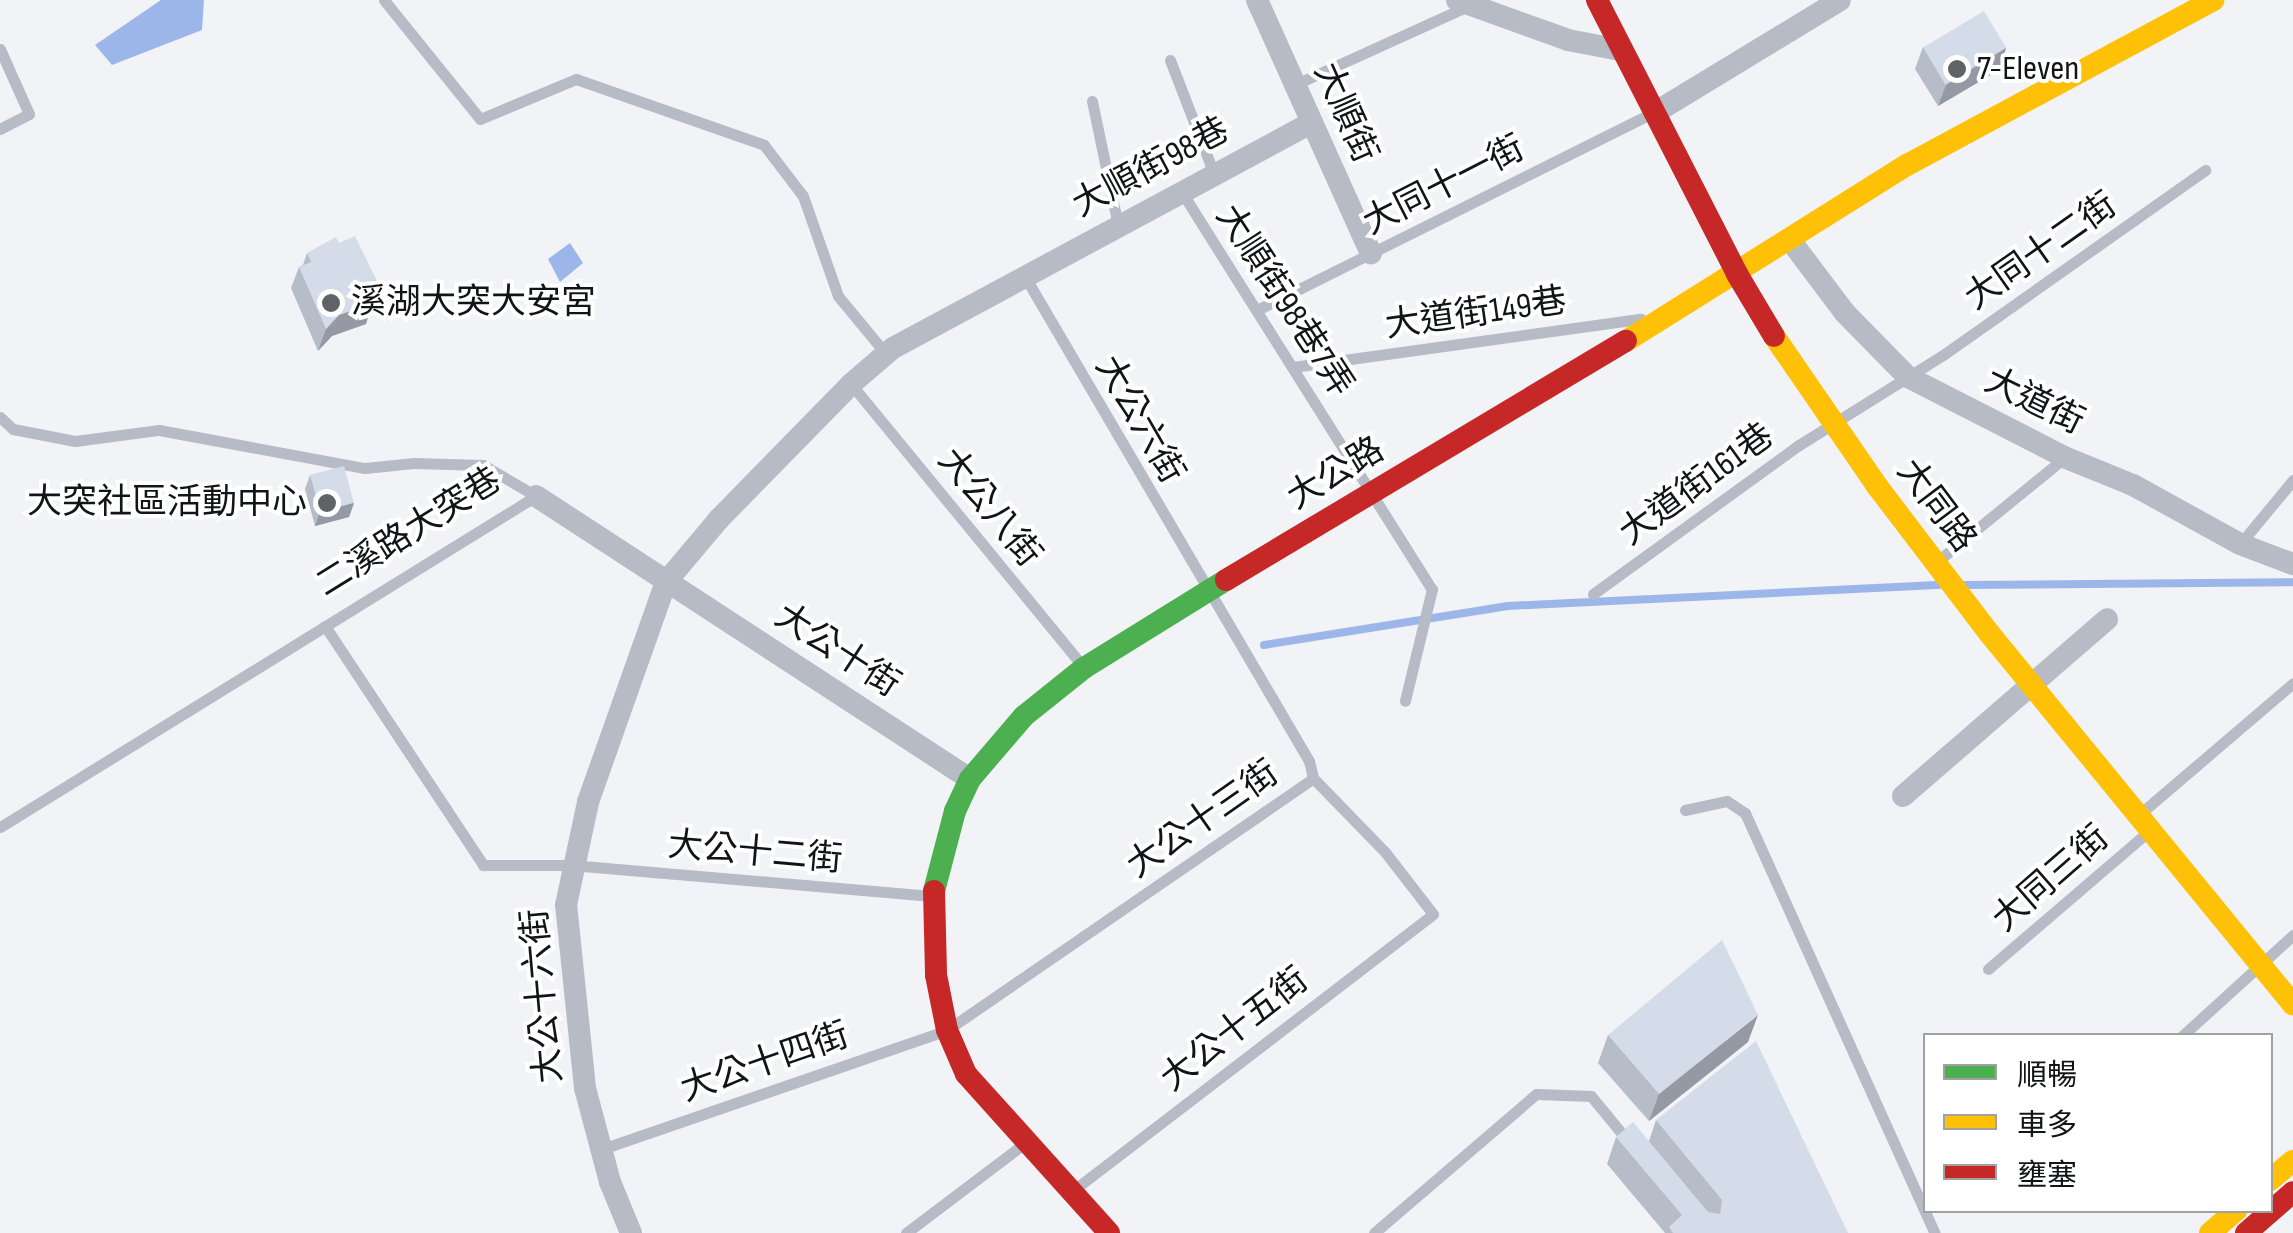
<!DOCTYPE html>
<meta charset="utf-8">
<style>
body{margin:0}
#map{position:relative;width:2293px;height:1233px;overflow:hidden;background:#f1f3f7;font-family:"Sofia Sans Condensed","Noto Sans TC",sans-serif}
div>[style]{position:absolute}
.water>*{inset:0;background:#9db6ea}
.stream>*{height:8px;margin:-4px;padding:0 4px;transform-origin:4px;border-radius:4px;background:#9db6ea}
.lane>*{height:11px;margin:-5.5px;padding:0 5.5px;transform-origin:5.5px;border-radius:5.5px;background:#b6bbc6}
.street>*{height:22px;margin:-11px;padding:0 11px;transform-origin:11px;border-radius:11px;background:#b6bbc6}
.fast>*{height:22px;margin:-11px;padding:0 11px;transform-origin:11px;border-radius:11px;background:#4caf50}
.slow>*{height:22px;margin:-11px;padding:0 11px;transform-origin:11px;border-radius:11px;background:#ffc107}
.jam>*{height:22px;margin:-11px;padding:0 11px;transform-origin:11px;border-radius:11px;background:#c62828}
.wall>*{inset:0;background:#b6bcc8}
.shaded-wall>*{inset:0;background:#9499a3}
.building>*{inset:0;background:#d4dbe9;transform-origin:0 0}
.dots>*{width:28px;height:28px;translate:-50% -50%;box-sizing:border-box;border:5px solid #fff;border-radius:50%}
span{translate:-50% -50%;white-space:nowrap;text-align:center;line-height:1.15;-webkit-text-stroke:8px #fff;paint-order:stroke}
.poi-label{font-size:35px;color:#131416}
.left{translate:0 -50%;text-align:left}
.right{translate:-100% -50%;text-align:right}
.street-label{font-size:35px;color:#131416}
.legend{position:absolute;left:1923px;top:1033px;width:350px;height:180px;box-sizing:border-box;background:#fff;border:2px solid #a1a1a2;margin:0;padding:12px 18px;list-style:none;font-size:30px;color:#131416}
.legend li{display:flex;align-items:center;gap:20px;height:50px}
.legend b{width:50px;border:2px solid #a1a1a2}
</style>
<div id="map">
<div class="water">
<i style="clip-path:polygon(161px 0,204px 0,202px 30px,112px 65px,95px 45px)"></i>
<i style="clip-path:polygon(570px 243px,583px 263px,560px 282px,548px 259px)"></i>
</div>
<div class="stream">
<i style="left:1965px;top:585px;width:328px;rotate:-0.5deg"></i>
<i style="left:1264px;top:645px;width:247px;rotate:-9.1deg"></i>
<i style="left:1508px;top:606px;width:434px;rotate:-2.8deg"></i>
</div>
<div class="lane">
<i style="left:384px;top:0;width:153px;rotate:51.1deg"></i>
<i style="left:480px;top:119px;width:104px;rotate:-22.6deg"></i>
<i style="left:576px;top:79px;width:199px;rotate:19.3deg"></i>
<i style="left:764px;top:145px;width:64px;rotate:52.6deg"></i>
<i style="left:803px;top:196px;width:106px;rotate:70.7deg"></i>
<i style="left:838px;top:296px;width:75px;rotate:50.4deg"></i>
<i style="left:0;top:49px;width:71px;rotate:66deg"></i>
<i style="left:29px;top:114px;width:33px;rotate:153deg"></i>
<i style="left:1170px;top:60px;width:122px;rotate:68.9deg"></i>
<i style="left:1294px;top:85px;width:191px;rotate:-24.4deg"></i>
<i style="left:1092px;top:101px;width:127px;rotate:78.2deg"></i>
<i style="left:1181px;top:191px;width:471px;rotate:57.8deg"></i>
<i style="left:1432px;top:589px;width:115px;rotate:103.6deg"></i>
<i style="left:1257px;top:310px;width:441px;rotate:-26.5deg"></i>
<i style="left:1293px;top:367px;width:351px;rotate:-7.9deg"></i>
<i style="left:851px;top:384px;width:362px;rotate:50.6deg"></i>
<i style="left:0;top:417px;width:18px;rotate:43deg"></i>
<i style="left:13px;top:429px;width:63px;rotate:11deg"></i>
<i style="left:75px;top:441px;width:85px;rotate:-7.5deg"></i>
<i style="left:159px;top:430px;width:209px;rotate:10.5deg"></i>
<i style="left:365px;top:468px;width:49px;rotate:-5.8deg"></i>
<i style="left:414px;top:463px;width:69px;rotate:1.7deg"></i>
<i style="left:483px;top:465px;width:61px;rotate:30.3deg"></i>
<i style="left:536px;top:496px;width:630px;rotate:148.3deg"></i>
<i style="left:2240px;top:544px;width:83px;rotate:-50.4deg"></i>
<i style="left:1939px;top:560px;width:161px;rotate:-39.2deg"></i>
<i style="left:1593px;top:594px;width:254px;rotate:-35.9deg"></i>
<i style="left:1799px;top:445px;width:170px;rotate:-32deg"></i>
<i style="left:1943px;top:355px;width:321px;rotate:-35.2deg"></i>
<i style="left:325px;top:626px;width:287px;rotate:56.5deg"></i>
<i style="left:483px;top:865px;width:88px"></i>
<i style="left:571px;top:865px;width:359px;rotate:4.9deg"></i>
<i style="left:1685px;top:810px;width:43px;rotate:-12.1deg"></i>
<i style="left:1727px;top:801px;width:22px;rotate:34deg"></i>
<i style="left:1745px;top:813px;width:461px;rotate:65.7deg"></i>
<i style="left:2141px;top:813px;width:200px;rotate:-40.5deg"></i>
<i style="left:1988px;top:969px;width:211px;rotate:-40.6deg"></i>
<i style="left:2182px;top:1036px;width:150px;rotate:-42.3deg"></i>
<i style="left:602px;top:1149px;width:365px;rotate:-19deg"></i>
<i style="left:947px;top:1030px;width:444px;rotate:-34.5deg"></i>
<i style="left:1313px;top:778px;width:17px;rotate:-103deg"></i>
<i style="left:1309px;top:761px;width:563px;rotate:-120.39deg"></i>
<i style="left:1075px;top:1189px;width:451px;rotate:-37.5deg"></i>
<i style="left:1433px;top:914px;width:78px;rotate:-127.7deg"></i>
<i style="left:1385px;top:852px;width:103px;rotate:-134.2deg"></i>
<i style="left:906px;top:1233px;width:149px;rotate:-37.1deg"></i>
<i style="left:1374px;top:1233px;width:213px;rotate:-40.6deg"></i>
<i style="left:1536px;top:1094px;width:55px;rotate:2.1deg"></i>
<i style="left:1591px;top:1096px;width:58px;rotate:50.6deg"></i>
</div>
<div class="street">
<i style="left:1257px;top:0;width:278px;rotate:65.8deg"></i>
<i style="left:1457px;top:0;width:118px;rotate:19.8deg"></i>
<i style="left:1568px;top:40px;width:53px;rotate:10.9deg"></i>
<i style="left:1656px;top:112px;width:215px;rotate:-31.3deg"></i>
<i style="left:1790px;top:240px;width:91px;rotate:53deg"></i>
<i style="left:1845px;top:313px;width:90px;rotate:45.5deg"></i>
<i style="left:1908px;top:377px;width:175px;rotate:27.1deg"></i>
<i style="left:2064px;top:457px;width:74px;rotate:22.1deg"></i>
<i style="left:2133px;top:485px;width:122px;rotate:28.9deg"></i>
<i style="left:2240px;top:544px;width:57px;rotate:20.7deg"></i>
<i style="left:536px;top:496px;width:518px;rotate:33.11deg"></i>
<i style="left:1903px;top:796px;width:270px;rotate:-40.9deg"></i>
<i style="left:631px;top:1233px;width:55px;rotate:-112.4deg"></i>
<i style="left:610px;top:1182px;width:97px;rotate:-104.9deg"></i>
<i style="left:585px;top:1088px;width:184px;rotate:-95.9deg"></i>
<i style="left:566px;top:905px;width:105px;rotate:-77.9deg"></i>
<i style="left:588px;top:802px;width:233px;rotate:-70.5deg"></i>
<i style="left:666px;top:582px;width:82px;rotate:-49.9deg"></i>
<i style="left:719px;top:519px;width:189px;rotate:-45.6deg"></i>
<i style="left:851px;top:384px;width:55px;rotate:-40.6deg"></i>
<i style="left:893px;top:348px;width:474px;rotate:-28.3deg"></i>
</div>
<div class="fast">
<i style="left:934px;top:891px;width:83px;rotate:-75.3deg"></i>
<i style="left:955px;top:811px;width:35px;rotate:-65deg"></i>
<i style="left:970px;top:779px;width:83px;rotate:-49.4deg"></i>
<i style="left:1024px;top:716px;width:77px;rotate:-38.7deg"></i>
<i style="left:1084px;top:668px;width:167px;rotate:-31.8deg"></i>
</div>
<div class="slow">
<i style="left:1774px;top:336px;width:182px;rotate:55.5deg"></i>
<i style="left:1877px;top:486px;width:185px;rotate:52.7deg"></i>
<i style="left:1989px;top:633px;width:480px;rotate:50.7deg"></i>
<i style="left:1626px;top:341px;width:332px;rotate:-32.1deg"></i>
<i style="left:1907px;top:165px;width:348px;rotate:-28.3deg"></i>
<i style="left:2270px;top:1180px;width:30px;rotate:-40deg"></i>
<i style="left:2210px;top:1233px;width:35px;rotate:-41deg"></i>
</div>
<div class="jam">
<i style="left:1597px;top:0;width:308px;rotate:62.9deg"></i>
<i style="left:1737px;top:274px;width:72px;rotate:59.2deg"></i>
<i style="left:1226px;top:580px;width:466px;rotate:-30.9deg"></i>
<i style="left:934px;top:891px;width:84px;rotate:88.6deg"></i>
<i style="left:936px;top:975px;width:56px;rotate:78.7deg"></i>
<i style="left:947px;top:1030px;width:48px;rotate:66.6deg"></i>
<i style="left:966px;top:1074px;width:214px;rotate:48deg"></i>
<i style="left:2246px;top:1233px;width:62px;rotate:-41.1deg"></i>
</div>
<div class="wall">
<i style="clip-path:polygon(1923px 47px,2006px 48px,1999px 70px,1938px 106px,1915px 69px)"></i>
<i style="clip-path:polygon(339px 243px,370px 295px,366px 324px,332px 336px,318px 351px,291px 288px,299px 267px,303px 265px,307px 253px)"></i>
<i style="clip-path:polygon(310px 475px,354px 503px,349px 517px,315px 526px,305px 489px)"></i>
<i style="clip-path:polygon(1608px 1035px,1748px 1042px,1649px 1121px,1598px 1063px)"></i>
<i style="clip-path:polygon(1656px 1120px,1848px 1233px,1665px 1233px,1607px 1164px,1616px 1137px,1649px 1141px)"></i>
</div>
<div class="shaded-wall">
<i style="clip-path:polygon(2006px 48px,1999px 70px,1938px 106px,1946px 85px)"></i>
<i style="clip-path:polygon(376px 279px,368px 300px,367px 285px)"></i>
<i style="clip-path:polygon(373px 303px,366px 324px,332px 336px,318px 351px,326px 329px,339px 315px)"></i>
<i style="clip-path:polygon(354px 503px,349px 517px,315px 526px,320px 512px)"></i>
<i style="clip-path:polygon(1758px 1015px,1748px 1042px,1649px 1121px,1659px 1094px)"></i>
</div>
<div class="building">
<i style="left:1984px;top:11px;width:43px;height:71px;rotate:59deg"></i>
<i style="clip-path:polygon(355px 236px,376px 279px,367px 285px,373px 303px,339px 315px,326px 329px,299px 267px,311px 262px,307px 253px,336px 237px,339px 243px)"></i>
<i style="left:344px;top:466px;width:38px;height:35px;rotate:75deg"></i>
<i style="clip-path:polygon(1722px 940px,1758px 1015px,1659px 1094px,1608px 1035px)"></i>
<i style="clip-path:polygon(1756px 1041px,1848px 1233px,1673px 1233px,1669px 1227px,1682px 1215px,1616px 1137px,1633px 1122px,1708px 1212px,1720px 1214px,1722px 1200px,1656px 1120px)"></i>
</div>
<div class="dots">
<i style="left:1957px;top:69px;background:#616265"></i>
<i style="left:331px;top:303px;background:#616265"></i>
<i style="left:327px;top:503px;background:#616265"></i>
</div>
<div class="poi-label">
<span class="left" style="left:1977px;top:69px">7-Eleven</span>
<span class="left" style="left:351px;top:303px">溪湖大突大安宮</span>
<span class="right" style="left:307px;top:503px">大突社區活動中心</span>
</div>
<div class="street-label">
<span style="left:1345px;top:113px;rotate:66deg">大順街</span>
<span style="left:1151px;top:168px;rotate:-28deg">大順街98巷</span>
<span style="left:1444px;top:186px;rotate:-27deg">大同十一街</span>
<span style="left:2041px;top:252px;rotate:-35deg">大同十二街</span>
<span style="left:1284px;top:301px;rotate:57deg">大順街98巷7弄</span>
<span style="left:1476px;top:314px;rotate:-8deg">大道街149巷</span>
<span style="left:2034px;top:402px;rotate:26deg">大道街</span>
<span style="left:1139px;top:420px;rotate:60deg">大公六街</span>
<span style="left:1336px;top:474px;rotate:-31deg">大公路</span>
<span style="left:1697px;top:485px;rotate:-36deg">大道街161巷</span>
<span style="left:1936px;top:506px;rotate:53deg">大同路</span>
<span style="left:989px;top:508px;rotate:51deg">大公八街</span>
<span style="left:409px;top:533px;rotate:-32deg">二溪路大突巷</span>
<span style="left:837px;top:651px;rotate:33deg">大公十街</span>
<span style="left:1203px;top:820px;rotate:-35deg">大公十三街</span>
<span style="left:755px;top:853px;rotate:5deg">大公十二街</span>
<span style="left:2051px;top:879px;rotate:-41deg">大同三街</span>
<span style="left:543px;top:996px;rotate:-95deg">大公十六街</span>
<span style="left:1235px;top:1030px;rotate:-38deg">大公十五街</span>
<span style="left:765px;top:1063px;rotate:-19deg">大公十四街</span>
</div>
<ul class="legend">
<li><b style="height:12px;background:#4caf50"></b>順暢</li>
<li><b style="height:12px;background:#ffc107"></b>車多</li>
<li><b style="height:12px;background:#c62828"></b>壅塞</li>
</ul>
</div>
